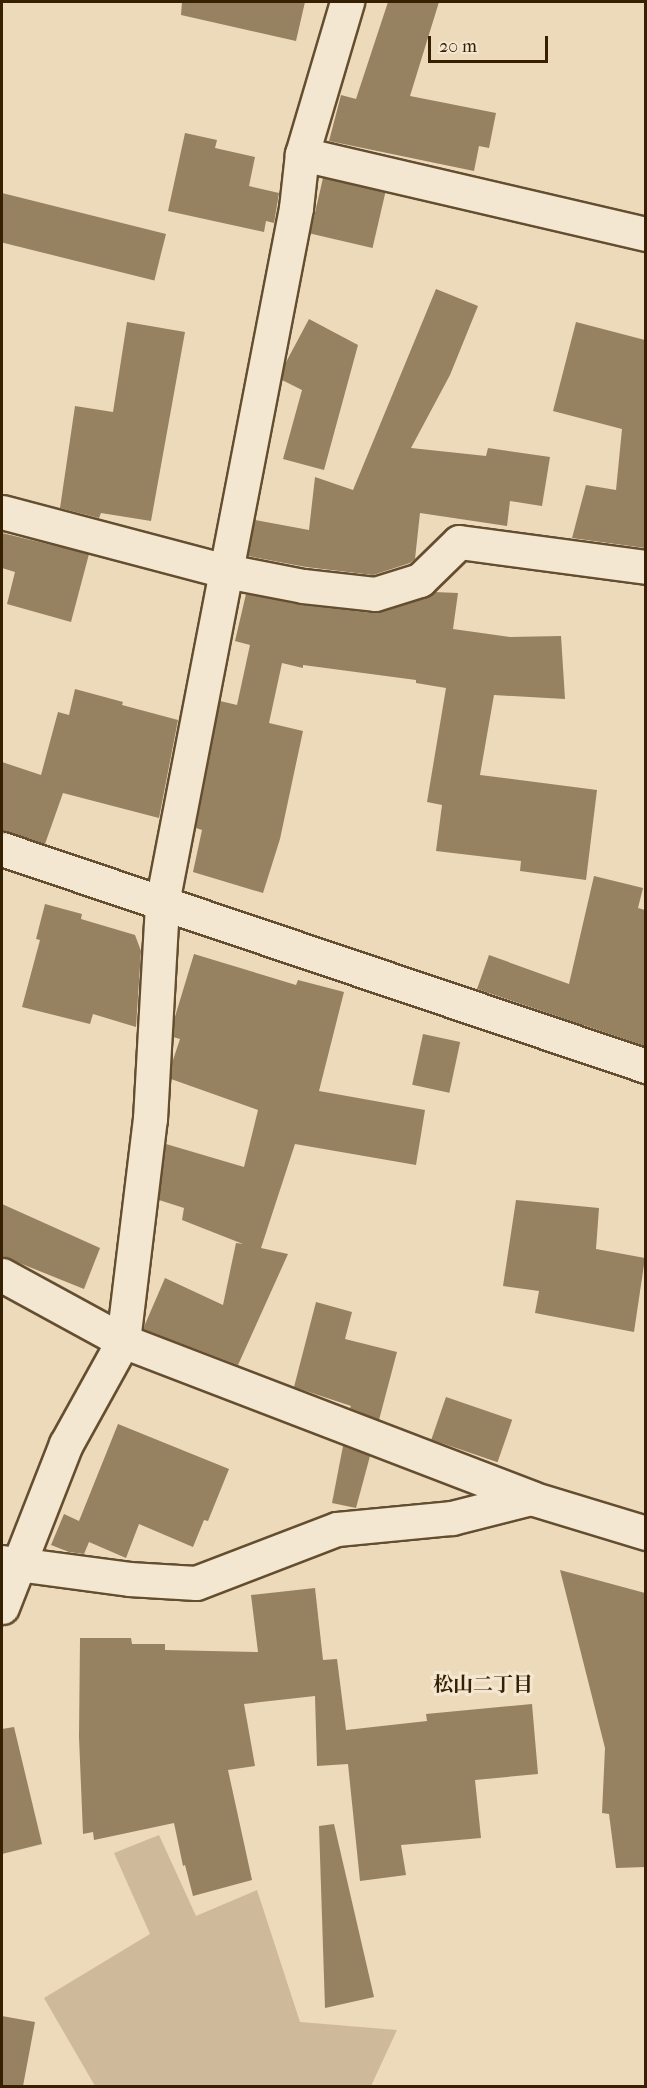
<!DOCTYPE html>
<meta charset="utf-8">
<style>
body{margin:0}
#map{position:relative;width:647px;height:2088px;overflow:hidden;background:#eddaba;font-family:"IM FELL French Canon","Noto Serif JP",serif}
div>[style]{position:absolute}
.green>*{inset:0;background:#ceba9b}
.building>*{inset:0;background:#968161;transform-origin:0 0}
.roads{filter:drop-shadow(2px 0 #644e2f) drop-shadow(-2px 0 #644e2f) drop-shadow(0 2px #644e2f) drop-shadow(0 -2px #644e2f)}
.minor>*{height:33px;margin:-16.5px;padding:0 16.5px;transform-origin:16.5px;border-radius:16.5px;background:#f3e7d2}
span{translate:-50% -50%;white-space:nowrap;text-align:center;line-height:1.15;-webkit-text-stroke:6px #f3e7d2;paint-order:stroke}
.neighbourhood-label{font-size:20px;color:#372001;font-weight:700}
.frame{position:absolute;inset:0;border:3px solid #372001;pointer-events:none}
.scale{position:absolute;left:428px;top:36px;width:120px;height:27px;box-sizing:border-box;border:3px solid #372001;border-top:0;padding-left:8px;font-size:18px;line-height:21px;white-space:nowrap;color:#372001;-webkit-text-stroke:4px #f3e7d2;paint-order:stroke}
</style>
<div id="map">
<div class="green">
<i style="clip-path:polygon(159px 1835px,196px 1916px,257px 1890px,300px 2022px,397px 2030px,371px 2086px,95px 2086px,44px 1998px,150px 1934px,114px 1853px)"></i>
</div>
<div class="building">
<i style="clip-path:polygon(182px 2px,305px 2px,296px 41px,181px 15px)"></i>
<i style="clip-path:polygon(388px 2px,439px 2px,410px 96px,496px 113px,489px 148px,479px 146px,474px 171px,329px 141px,341px 95px,356px 99px)"></i>
<i style="clip-path:polygon(185px 133px,217px 140px,215px 148px,255px 157px,249px 186px,279px 193px,274px 223px,266px 221px,264px 232px,168px 211px)"></i>
<i style="left:323px;top:178px;width:64px;height:57px;rotate:13deg"></i>
<i style="left:2px;top:193px;width:169px;height:48px;rotate:14deg"></i>
<i style="clip-path:polygon(436px 289px,478px 306px,450px 375px,411px 448px,486px 456px,488px 448px,550px 457px,542px 506px,510px 501px,507px 526px,420px 513px,415px 559px,410px 563px,373px 575px,306px 567px,248px 556px,255px 520px,309px 530px,315px 477px,353px 490px)"></i>
<i style="clip-path:polygon(309px 319px,358px 345px,324px 470px,283px 459px,302px 390px,282px 380px,285px 364px)"></i>
<i style="clip-path:polygon(127px 322px,185px 332px,151px 521px,101px 513px,99px 518px,60px 508px,75px 406px,113px 412px)"></i>
<i style="clip-path:polygon(576px 322px,645px 340px,645px 548px,572px 538px,586px 485px,616px 490px,622px 429px,553px 411px)"></i>
<i style="clip-path:polygon(2px 533px,89px 554px,71px 622px,7px 604px,15px 572px,2px 568px)"></i>
<i style="clip-path:polygon(434px 592px,458px 593px,453px 629px,510px 637px,561px 636px,565px 699px,494px 695px,480px 775px,597px 790px,586px 880px,520px 871px,521px 861px,436px 851px,442px 805px,427px 802px,446px 688px,416px 683px,416px 680px,303px 665px,303px 668px,282px 663px,269px 723px,303px 731px,280px 839px,263px 893px,193px 872px,202px 830px,196px 828px,220px 701px,237px 705px,250px 645px,235px 641px,246px 594px,301px 605px,373px 613px,426px 598px)"></i>
<i style="clip-path:polygon(75px 689px,123px 702px,122px 705px,178px 720px,159px 818px,63px 793px,45px 844px,2px 831px,2px 762px,41px 775px,58px 712px,69px 715px)"></i>
<i style="clip-path:polygon(594px 876px,643px 888px,638px 908px,645px 910px,645px 1046px,477px 989px,489px 955px,569px 984px)"></i>
<i style="clip-path:polygon(45px 904px,82px 914px,81px 919px,135px 935px,141px 951px,136px 1027px,93px 1014px,90px 1024px,22px 1007px,40px 940px,36px 939px)"></i>
<i style="clip-path:polygon(194px 954px,296px 985px,298px 980px,344px 992px,319px 1091px,425px 1110px,416px 1165px,295px 1144px,261px 1248px,288px 1254px,238px 1365px,143px 1329px,165px 1278px,223px 1305px,236px 1243px,243px 1244px,182px 1220px,184px 1208px,159px 1200px,166px 1144px,244px 1167px,258px 1110px,171px 1079px,172px 1063px,180px 1039px,173px 1037px,174px 1020px)"></i>
<i style="left:423px;top:1034px;width:38px;height:52px;rotate:12deg"></i>
<i style="clip-path:polygon(516px 1200px,599px 1208px,596px 1249px,645px 1258px,634px 1332px,535px 1313px,539px 1291px,503px 1286px)"></i>
<i style="clip-path:polygon(2px 1204px,100px 1248px,84px 1289px,2px 1256px)"></i>
<i style="clip-path:polygon(316px 1302px,352px 1312px,345px 1339px,397px 1352px,379px 1420px,350px 1408px,351px 1406px,294px 1387px)"></i>
<i style="left:446px;top:1397px;width:70px;height:45px;rotate:19deg"></i>
<i style="clip-path:polygon(118px 1424px,229px 1469px,208px 1521px,204px 1520px,193px 1547px,139px 1524px,126px 1558px,89px 1542px,84px 1554px,69px 1552px,51px 1545px,64px 1514px,79px 1521px)"></i>
<i style="clip-path:polygon(343px 1446px,370px 1456px,356px 1508px,332px 1503px)"></i>
<i style="clip-path:polygon(560px 1570px,645px 1593px,645px 1867px,616px 1868px,609px 1814px,602px 1813px,605px 1748px)"></i>
<i style="clip-path:polygon(315px 1588px,323px 1660px,337px 1659px,346px 1730px,427px 1721px,426px 1714px,532px 1704px,538px 1774px,475px 1780px,481px 1838px,401px 1845px,406px 1875px,360px 1881px,348px 1764px,317px 1766px,315px 1696px,244px 1704px,255px 1766px,228px 1770px,252px 1880px,193px 1896px,185px 1865px,183px 1866px,174px 1823px,94px 1840px,93px 1832px,83px 1834px,79px 1737px,80px 1638px,131px 1638px,132px 1644px,165px 1644px,165px 1650px,258px 1652px,251px 1595px)"></i>
<i style="clip-path:polygon(14px 1727px,42px 1844px,2px 1854px,2px 1729px)"></i>
<i style="clip-path:polygon(334px 1824px,374px 1997px,325px 2008px,319px 1826px)"></i>
<i style="clip-path:polygon(2px 2016px,35px 2022px,23px 2086px,2px 2086px)"></i>
</div>
<div class="roads">
<div class="minor">
<i style="left:302px;top:154px;width:353px;rotate:13.1deg"></i>
<i style="left:2px;top:512px;width:232px;rotate:14.8deg"></i>
<i style="left:226px;top:571px;width:78px;rotate:11deg"></i>
<i style="left:303px;top:586px;width:72px;rotate:6.3deg"></i>
<i style="left:375px;top:594px;width:47px;rotate:-17.3deg"></i>
<i style="left:420px;top:580px;width:54px;rotate:-44.3deg"></i>
<i style="left:459px;top:542px;width:189px;rotate:7.6deg"></i>
<i style="left:2px;top:849px;width:680px;rotate:18.62deg"></i>
<i style="left:2px;top:1275px;width:138px;rotate:28.6deg"></i>
<i style="left:123px;top:1341px;width:437px;rotate:21deg"></i>
<i style="left:531px;top:1498px;width:120px;rotate:16.9deg"></i>
<i style="left:2px;top:1562px;width:128px;rotate:7.6deg"></i>
<i style="left:129px;top:1579px;width:67px;rotate:3.4deg"></i>
<i style="left:196px;top:1583px;width:151px;rotate:-21deg"></i>
<i style="left:337px;top:1529px;width:116px;rotate:-5.5deg"></i>
<i style="left:452px;top:1518px;width:81px;rotate:-14.2deg"></i>
<i style="left:2px;top:1607px;width:175px;rotate:-68.6deg"></i>
<i style="left:66px;top:1444px;width:118px;rotate:-61deg"></i>
<i style="left:123px;top:1341px;width:224px;rotate:-83.1deg"></i>
<i style="left:150px;top:1119px;width:216px;rotate:-86.8deg"></i>
<i style="left:162px;top:903px;width:708px;rotate:-79.09deg"></i>
<i style="left:296px;top:208px;width:54px;rotate:-83.7deg"></i>
<i style="left:302px;top:154px;width:159px;rotate:-73.5deg"></i>
</div>
</div>
<div class="neighbourhood-label">
<span style="left:483px;top:1684px">松山二丁目</span>
</div>
<div class="frame"></div>
<div class="scale">20 m</div>
</div>
